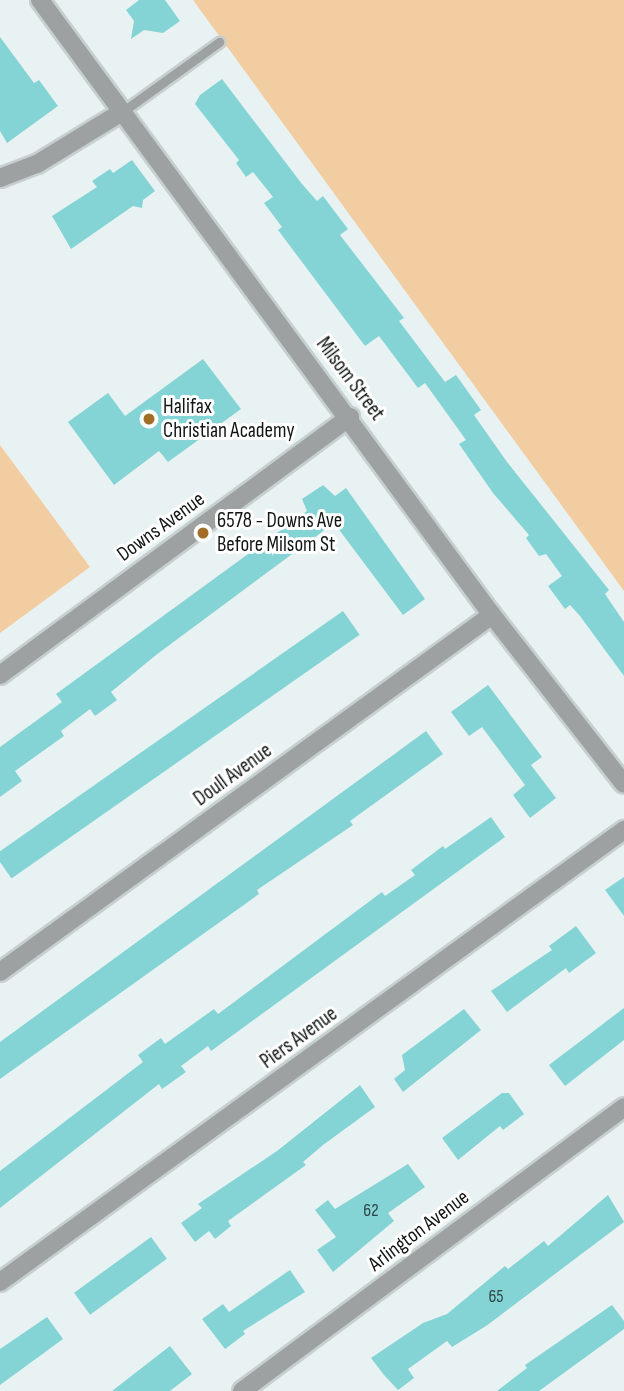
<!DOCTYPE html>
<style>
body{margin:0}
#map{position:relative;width:624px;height:1391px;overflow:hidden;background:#e9f2f2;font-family:"Sofia Sans Condensed",sans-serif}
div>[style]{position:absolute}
.green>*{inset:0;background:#f3cda2}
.building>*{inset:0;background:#84d4d5;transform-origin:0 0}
.roads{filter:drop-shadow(2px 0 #c7cfcf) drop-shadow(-2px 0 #c7cfcf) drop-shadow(0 2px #c7cfcf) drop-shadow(0 -2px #c7cfcf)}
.lane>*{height:9px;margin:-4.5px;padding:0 4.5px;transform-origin:4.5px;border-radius:4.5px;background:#9ea1a1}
.street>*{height:18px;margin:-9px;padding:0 9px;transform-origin:9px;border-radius:9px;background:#9ea1a1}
.dots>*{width:19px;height:19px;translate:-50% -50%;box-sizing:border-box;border:4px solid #fff;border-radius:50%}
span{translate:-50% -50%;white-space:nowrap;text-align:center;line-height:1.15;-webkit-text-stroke:6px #fff;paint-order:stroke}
.number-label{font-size:18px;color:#2f4545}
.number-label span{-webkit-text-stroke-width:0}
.street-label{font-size:21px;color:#131515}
.poi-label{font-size:21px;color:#131515}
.left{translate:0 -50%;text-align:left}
</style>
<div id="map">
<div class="green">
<i style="clip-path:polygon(193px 0,624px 0,624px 591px)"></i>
<i style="clip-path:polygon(0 445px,90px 567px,0 633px)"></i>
</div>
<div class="building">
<i style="clip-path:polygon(139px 0,165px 0,180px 21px,163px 33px,144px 30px,131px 39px,134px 21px,126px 10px)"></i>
<i style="clip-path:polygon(0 37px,34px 83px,39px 80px,58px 106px,7px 143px,0 131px)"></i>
<i style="clip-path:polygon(222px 79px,302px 184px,317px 201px,323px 196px,348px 229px,340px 235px,404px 318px,399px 321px,445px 382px,456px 375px,481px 410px,474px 415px,507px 462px,609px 590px,605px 594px,624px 622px,624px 676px,580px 616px,570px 605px,565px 609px,548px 586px,562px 576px,546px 554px,539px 556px,526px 538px,529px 535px,493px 493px,459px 444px,466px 440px,425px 383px,418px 388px,379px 336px,365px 346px,278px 230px,282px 227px,264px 203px,273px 197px,253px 172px,246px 177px,236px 163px,239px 160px,195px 104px,200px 95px)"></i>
<i style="clip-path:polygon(132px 160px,155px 191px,143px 200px,142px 208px,133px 206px,71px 249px,52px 216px,97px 187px,92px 181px,110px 169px,113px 173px)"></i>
<i style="clip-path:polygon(203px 359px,241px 409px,168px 462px,159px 451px,114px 485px,68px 422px,108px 393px,125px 416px)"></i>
<i style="clip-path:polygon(323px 485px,335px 496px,346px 488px,425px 599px,403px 615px,334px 523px,156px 655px,111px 692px,117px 700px,95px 716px,90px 709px,61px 731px,64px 736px,15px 771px,22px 781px,0 797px,0 747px,62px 702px,56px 694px,307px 511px,302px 499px)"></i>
<i style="left:343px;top:611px;width:29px;height:425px;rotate:55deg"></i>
<i style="clip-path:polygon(488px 685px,542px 757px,531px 765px,556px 798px,530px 818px,513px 795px,525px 785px,482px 727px,469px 736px,451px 712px)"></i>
<i style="clip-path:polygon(426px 731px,443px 754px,350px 821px,353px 825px,257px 890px,259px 894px,0 1079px,0 1042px)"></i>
<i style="clip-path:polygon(491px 817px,505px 837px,211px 1051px,208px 1046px,181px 1066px,186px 1072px,162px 1089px,159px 1084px,0 1208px,0 1171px,143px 1062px,138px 1055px,161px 1038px,165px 1044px,214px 1009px,218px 1014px,382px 892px,385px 896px,415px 875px,411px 870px,443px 846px,445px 849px)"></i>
<i style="clip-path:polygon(624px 877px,624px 916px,605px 890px)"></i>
<i style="clip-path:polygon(576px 926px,596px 953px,569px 973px,566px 968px,507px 1012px,491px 991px,552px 950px,549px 946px)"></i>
<i style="clip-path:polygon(624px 1008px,624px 1040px,565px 1086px,549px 1065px)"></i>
<i style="clip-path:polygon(464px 1009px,481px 1030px,403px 1092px,394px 1079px,405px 1070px,402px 1055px)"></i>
<i style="clip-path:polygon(360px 1085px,375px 1107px,323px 1145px,303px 1162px,306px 1165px,228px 1221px,231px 1226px,215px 1239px,209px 1231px,195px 1242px,181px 1223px,202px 1208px,198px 1204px,277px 1151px)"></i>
<i style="clip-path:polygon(502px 1093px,509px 1093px,524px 1114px,503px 1130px,500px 1126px,458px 1160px,442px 1138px)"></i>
<i style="clip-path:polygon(408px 1164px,425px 1187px,388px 1213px,394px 1221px,333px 1272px,317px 1250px,336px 1237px,315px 1210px,328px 1200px,335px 1209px)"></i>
<i style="clip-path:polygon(608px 1195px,624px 1222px,486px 1326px,452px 1347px,447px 1341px,408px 1369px,414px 1378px,398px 1390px,384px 1375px,371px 1358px,423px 1323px,447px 1314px,505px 1266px,508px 1269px,544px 1241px,548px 1246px)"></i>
<i style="left:151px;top:1237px;width:27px;height:95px;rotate:54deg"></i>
<i style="clip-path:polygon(290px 1270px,305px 1292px,243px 1331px,245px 1334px,225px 1349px,202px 1319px,223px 1304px,229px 1312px)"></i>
<i style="clip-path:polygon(612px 1305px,624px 1321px,624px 1329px,616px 1335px,539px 1391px,497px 1391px,527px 1368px,525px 1365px)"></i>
<i style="clip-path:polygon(47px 1317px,63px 1339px,0 1385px,0 1349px)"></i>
<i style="clip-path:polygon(170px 1346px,192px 1374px,170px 1391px,112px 1391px)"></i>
</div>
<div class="roads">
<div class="lane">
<i style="left:122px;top:112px;width:120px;rotate:-35.8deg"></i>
</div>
<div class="street">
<i style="left:40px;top:0;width:763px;rotate:53.69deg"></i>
<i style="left:492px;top:615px;width:214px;rotate:52deg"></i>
<i style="left:0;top:178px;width:40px;rotate:-21deg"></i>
<i style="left:37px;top:164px;width:100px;rotate:-31.5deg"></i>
<i style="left:0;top:675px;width:435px;rotate:-36.4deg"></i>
<i style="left:0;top:972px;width:608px;rotate:-35.97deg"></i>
<i style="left:0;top:1282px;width:771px;rotate:-35.92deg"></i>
<i style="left:242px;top:1391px;width:476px;rotate:-36.6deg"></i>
</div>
</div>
<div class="dots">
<i style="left:149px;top:419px;background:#a26d25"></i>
<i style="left:203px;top:533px;background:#a26d25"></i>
</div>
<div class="number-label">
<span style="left:371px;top:1211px">62</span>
<span style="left:496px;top:1297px">65</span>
</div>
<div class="street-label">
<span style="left:350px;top:379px;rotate:53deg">Milsom Street</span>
<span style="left:161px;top:527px;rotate:-36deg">Downs Avenue</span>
<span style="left:233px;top:775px;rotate:-36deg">Doull Avenue</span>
<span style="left:299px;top:1038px;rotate:-36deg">Piers Avenue</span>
<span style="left:419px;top:1231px;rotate:-37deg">Arlington Avenue</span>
</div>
<div class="poi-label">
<span class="left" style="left:163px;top:419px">Halifax<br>Christian Academy</span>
<span class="left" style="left:217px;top:533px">6578 - Downs Ave<br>Before Milsom St</span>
</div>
</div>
